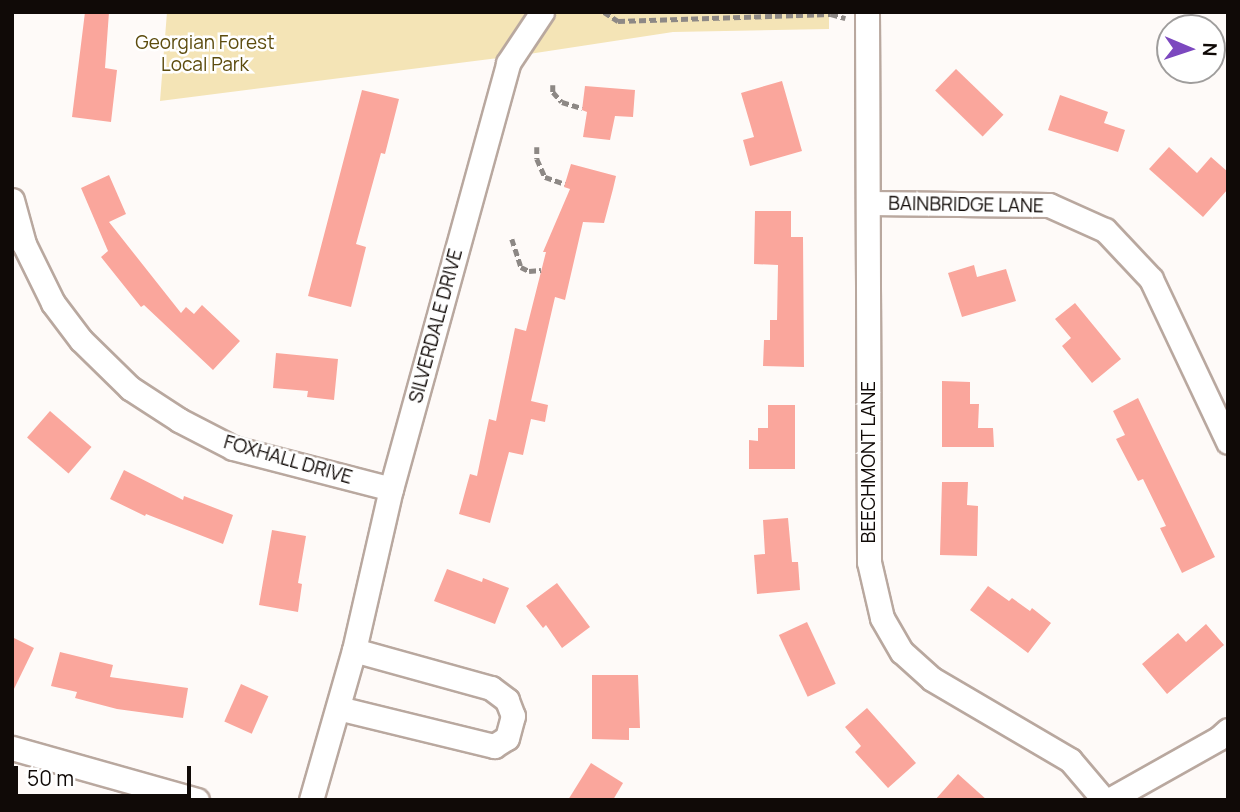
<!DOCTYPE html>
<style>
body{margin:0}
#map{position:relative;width:1240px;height:812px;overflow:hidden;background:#fefaf8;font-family:Manrope,sans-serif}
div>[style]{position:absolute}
.green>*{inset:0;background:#f4e4b6}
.building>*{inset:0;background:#faa69c;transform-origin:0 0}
.path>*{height:4.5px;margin-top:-2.25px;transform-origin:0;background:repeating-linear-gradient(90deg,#8d8885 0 7px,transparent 0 10.5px)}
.roads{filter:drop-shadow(2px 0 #b9a89f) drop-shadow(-2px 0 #b9a89f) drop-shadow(0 2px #b9a89f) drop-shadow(0 -2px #b9a89f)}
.minor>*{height:23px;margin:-11.5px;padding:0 11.5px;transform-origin:11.5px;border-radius:11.5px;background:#fff}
span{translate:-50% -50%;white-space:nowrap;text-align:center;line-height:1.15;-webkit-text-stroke:5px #fff;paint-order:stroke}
.park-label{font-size:19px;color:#5d4c0e}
.street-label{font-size:19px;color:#100a07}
.frame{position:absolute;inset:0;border:14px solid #100a07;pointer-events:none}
.north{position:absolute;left:1156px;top:14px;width:70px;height:70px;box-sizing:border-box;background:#fff;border:2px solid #9f9d9c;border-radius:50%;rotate:92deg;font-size:19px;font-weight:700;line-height:28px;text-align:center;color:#100a07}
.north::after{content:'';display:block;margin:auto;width:24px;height:32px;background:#7c48bf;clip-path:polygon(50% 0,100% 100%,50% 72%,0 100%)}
.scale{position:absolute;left:14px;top:766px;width:177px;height:32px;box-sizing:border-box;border:4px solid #100a07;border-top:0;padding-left:9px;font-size:21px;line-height:24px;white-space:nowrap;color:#100a07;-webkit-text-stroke:5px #fff;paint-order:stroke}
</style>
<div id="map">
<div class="green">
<i style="clip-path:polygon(167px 12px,829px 12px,829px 29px,673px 32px,529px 54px,160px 101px)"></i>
</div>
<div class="building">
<i style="clip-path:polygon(85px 12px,109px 12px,105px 68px,117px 70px,111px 122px,72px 117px)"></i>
<i style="left:956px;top:69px;width:66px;height:30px;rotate:44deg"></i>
<i style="clip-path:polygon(782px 81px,802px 151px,750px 166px,743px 140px,754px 137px,741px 93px)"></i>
<i style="clip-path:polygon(585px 86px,635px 90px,633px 117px,615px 116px,610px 140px,583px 137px,587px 112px,582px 110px)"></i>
<i style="clip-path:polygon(362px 90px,399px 99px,385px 154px,381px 153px,356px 244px,366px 247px,351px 307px,308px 296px)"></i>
<i style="clip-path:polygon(1060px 95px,1108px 112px,1104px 123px,1125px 130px,1118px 152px,1048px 130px)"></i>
<i style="clip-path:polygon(1169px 147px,1197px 173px,1211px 157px,1228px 172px,1228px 189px,1203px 217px,1149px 169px)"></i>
<i style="clip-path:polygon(571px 164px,616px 176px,613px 189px,604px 223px,583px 222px,565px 300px,555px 297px,531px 401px,548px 405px,545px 422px,531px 419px,523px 455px,509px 452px,490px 523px,459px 514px,470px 474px,477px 476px,489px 419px,496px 421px,515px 328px,526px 331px,546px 252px,543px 252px,570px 189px,564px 187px)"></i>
<i style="clip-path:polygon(109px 175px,126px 214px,109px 222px,181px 313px,186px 307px,194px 314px,202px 305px,240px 341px,213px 370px,144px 305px,141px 307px,101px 257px,108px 251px,81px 188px)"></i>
<i style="clip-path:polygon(755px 211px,791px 211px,791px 237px,803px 237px,804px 367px,763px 366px,764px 340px,770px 340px,770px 320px,777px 320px,778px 265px,754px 264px)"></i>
<i style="clip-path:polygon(974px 265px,977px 277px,1006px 269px,1016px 301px,962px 317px,948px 273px)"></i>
<i style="clip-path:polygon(1075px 303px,1121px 359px,1092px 383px,1062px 346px,1071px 338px,1055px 319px)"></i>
<i style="clip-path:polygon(276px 353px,338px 359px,334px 400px,307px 397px,308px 391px,273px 388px)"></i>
<i style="clip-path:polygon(942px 381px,970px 382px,970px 404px,979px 404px,978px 428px,993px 428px,994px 447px,942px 447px)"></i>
<i style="clip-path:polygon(1138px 398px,1215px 557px,1182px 573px,1160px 528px,1166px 526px,1143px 479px,1138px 481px,1116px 439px,1125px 435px,1113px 411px)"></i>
<i style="clip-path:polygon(768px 405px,795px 405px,795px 469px,749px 469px,749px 440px,758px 441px,758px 428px,768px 428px)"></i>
<i style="left:50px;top:411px;width:55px;height:35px;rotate:41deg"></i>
<i style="clip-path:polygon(124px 470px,183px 500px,184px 496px,233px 515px,223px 544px,146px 514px,145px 516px,110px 499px)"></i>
<i style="clip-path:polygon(942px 482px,968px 482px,967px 505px,978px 506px,977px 556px,940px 555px)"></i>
<i style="clip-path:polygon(788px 518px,792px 562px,798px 562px,800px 590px,757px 594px,754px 555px,765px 554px,763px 520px)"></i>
<i style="clip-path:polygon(272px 530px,306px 536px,298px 583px,302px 584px,298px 612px,259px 605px)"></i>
<i style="clip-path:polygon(447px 569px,482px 582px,483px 578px,509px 588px,495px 624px,434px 601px)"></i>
<i style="clip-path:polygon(557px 583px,590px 627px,562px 648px,546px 625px,543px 628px,526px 606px)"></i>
<i style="clip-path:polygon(988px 586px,1009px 601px,1012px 598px,1030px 611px,1032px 608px,1051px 623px,1028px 653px,970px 610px)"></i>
<i style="left:807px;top:622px;width:68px;height:31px;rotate:65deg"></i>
<i style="clip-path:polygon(1206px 624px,1224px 645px,1167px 694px,1142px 664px,1178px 633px,1186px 642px)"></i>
<i style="clip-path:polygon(12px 637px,34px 648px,12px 693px)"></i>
<i style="clip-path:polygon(60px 652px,113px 665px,110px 677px,188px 688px,183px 718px,117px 709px,75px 698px,77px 692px,51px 686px)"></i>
<i style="clip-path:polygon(592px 675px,638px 675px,640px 728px,629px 728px,629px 740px,592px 739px)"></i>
<i style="left:241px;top:684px;width:30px;height:41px;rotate:24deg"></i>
<i style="clip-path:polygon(867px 708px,916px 763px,888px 788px,855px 752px,861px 746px,845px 727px)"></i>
<i style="clip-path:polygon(591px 763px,623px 783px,613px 800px,568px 800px)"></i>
<i style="clip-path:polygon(958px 774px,987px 800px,935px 800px)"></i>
</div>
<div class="path">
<i style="left:604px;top:12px;width:17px;rotate:33deg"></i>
<i style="left:618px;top:21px;width:213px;rotate:-1.9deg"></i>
<i style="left:831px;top:14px;width:15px;rotate:16deg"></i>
<i style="left:553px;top:85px;width:7px;rotate:90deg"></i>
<i style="left:553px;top:92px;width:13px;rotate:48deg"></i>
<i style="left:562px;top:102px;width:21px;rotate:17deg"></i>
<i style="left:537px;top:147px;width:12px;rotate:90deg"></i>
<i style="left:537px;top:159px;width:20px;rotate:66deg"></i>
<i style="left:545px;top:177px;width:21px;rotate:19deg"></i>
<i style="left:512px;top:239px;width:29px;rotate:72deg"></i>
<i style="left:521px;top:267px;width:9px;rotate:27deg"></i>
<i style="left:529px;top:271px;width:12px;rotate:-5deg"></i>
</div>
<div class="roads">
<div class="minor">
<i style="left:867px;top:12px;width:550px;rotate:89.79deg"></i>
<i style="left:869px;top:562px;width:57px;rotate:76.9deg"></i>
<i style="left:882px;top:618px;width:39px;rotate:60deg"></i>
<i style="left:902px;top:652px;width:40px;rotate:42deg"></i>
<i style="left:932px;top:679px;width:160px;rotate:30.4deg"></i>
<i style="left:1070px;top:760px;width:52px;rotate:49.6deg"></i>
<i style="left:12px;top:200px;width:46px;rotate:74.7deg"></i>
<i style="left:24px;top:244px;width:66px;rotate:63.8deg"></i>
<i style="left:53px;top:303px;width:46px;rotate:52.9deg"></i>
<i style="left:81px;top:340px;width:69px;rotate:44.4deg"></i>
<i style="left:130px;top:388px;width:59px;rotate:33.1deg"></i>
<i style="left:179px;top:420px;width:61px;rotate:27.4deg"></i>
<i style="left:233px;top:448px;width:163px;rotate:14.5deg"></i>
<i style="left:868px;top:203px;width:181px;rotate:0.6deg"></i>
<i style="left:1049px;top:205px;width:61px;rotate:24.1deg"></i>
<i style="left:1105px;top:230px;width:67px;rotate:46.8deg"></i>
<i style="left:1151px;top:279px;width:180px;rotate:64.7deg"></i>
<i style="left:338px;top:708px;width:161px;rotate:13.7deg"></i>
<i style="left:494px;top:746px;width:15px;rotate:-32deg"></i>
<i style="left:507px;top:738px;width:23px;rotate:-75deg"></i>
<i style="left:513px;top:716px;width:17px;rotate:-111deg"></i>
<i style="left:507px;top:700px;width:20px;rotate:-143deg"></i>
<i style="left:491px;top:688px;width:142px;rotate:-164.5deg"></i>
<i style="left:12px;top:748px;width:192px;rotate:15.7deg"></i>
<i style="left:311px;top:800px;width:156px;rotate:-74deg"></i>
<i style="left:354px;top:650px;width:165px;rotate:-77.1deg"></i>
<i style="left:391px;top:489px;width:442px;rotate:-74.6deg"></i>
<i style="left:508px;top:63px;width:61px;rotate:-56.3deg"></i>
<i style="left:1109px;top:800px;width:126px;rotate:-29.4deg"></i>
<i style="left:1219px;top:738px;width:12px;rotate:-42deg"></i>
</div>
</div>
<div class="park-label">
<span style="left:205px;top:54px">Georgian Forest<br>Local Park</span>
</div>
<div class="street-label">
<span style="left:966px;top:205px;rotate:1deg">BAINBRIDGE LANE</span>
<span style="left:436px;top:326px;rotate:-75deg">SILVERDALE DRIVE</span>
<span style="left:288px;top:460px;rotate:16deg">FOXHALL DRIVE</span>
<span style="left:869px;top:462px;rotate:-90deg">BEECHMONT LANE</span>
</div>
<div class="frame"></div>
<div class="north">N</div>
<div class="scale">50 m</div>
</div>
